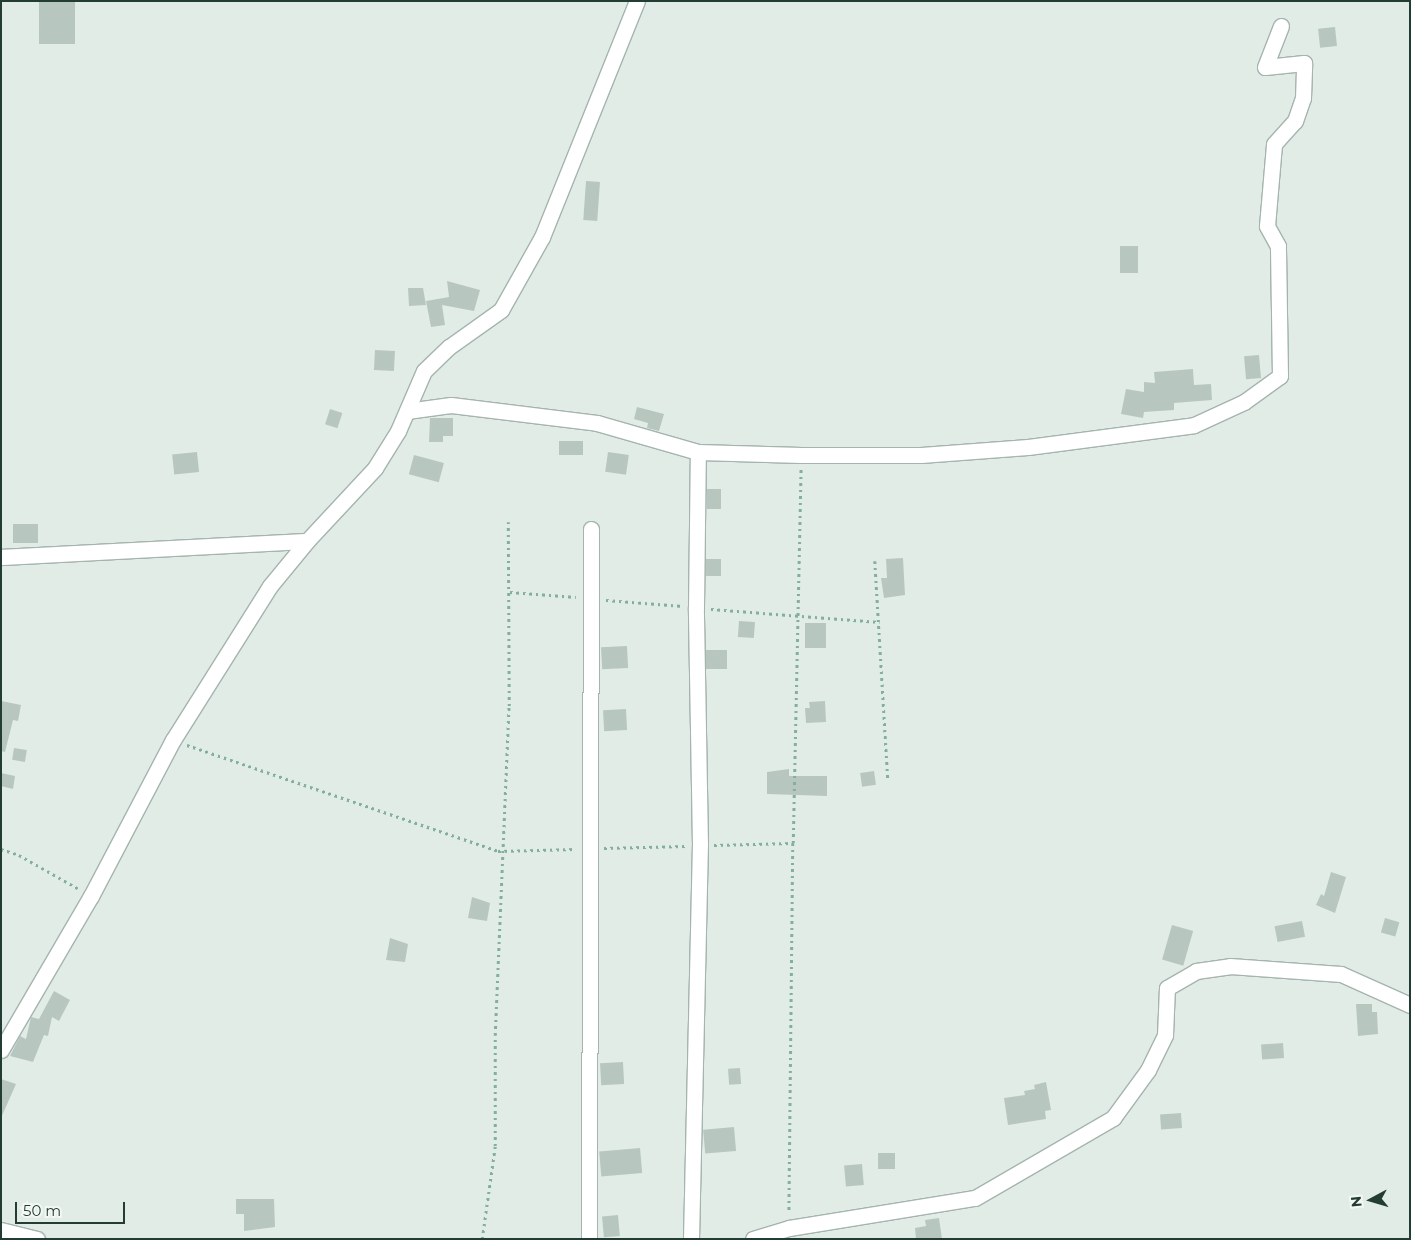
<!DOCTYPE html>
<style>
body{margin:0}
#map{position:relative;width:1411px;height:1240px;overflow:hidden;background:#e2ece7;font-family:Montserrat,sans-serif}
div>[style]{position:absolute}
.building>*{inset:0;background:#b7c7c0;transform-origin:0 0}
.path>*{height:2.5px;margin-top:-1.25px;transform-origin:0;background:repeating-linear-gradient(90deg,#83af9e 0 2.5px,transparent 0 6.5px)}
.roads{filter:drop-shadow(1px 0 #a5b4ae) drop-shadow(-1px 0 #a5b4ae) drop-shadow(0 1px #a5b4ae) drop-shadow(0 -1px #a5b4ae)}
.minor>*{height:15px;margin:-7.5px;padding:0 7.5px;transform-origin:7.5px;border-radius:7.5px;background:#fff}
span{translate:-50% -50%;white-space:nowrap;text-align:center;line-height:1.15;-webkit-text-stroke:4px #f3f8f5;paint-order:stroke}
.frame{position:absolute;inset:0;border:2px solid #233d34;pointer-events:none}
.north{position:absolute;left:1346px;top:1175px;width:50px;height:50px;-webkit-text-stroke:4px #f3f8f5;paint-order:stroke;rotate:264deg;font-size:14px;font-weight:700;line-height:20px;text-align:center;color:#233d34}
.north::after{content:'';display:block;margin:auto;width:18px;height:22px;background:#233d34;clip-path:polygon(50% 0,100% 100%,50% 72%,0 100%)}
.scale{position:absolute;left:15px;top:1202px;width:110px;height:22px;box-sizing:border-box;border:2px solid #233d34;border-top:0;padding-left:6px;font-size:15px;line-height:18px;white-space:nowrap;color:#233d34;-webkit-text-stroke:4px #f3f8f5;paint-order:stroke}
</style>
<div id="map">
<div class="building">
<i style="left:39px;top:1px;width:36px;height:43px"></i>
<i style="left:1335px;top:27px;width:19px;height:17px;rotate:84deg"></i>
<i style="left:586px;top:181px;width:14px;height:39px;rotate:4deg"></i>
<i style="left:1120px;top:246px;width:18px;height:27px"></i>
<i style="clip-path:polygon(447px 281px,480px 290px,474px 311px,442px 305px,445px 325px,431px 327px,426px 301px,449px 297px)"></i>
<i style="clip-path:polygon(408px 288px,423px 288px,426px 305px,409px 306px)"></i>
<i style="left:375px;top:350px;width:20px;height:20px;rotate:3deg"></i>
<i style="left:1259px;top:355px;width:23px;height:15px;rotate:85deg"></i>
<i style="clip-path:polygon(1193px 369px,1194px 385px,1211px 384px,1212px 400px,1174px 403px,1174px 410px,1144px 412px,1143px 418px,1121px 414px,1126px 389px,1144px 392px,1144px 382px,1155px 383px,1154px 372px)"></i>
<i style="clip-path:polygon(637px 407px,664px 414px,659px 431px,647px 428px,648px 423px,634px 419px)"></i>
<i style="left:330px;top:409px;width:13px;height:16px;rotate:18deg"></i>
<i style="clip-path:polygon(430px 418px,453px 418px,453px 436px,443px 436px,443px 442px,429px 442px)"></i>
<i style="left:559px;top:441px;width:24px;height:14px"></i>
<i style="left:197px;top:452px;width:20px;height:25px;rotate:84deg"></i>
<i style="left:608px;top:452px;width:21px;height:20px;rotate:8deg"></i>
<i style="left:414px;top:455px;width:31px;height:20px;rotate:15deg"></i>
<i style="left:707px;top:489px;width:14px;height:20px"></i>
<i style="left:38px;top:524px;width:19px;height:25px;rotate:90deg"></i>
<i style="clip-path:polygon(903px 558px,905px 595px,884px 598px,881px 578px,887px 578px,886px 559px)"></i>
<i style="left:721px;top:559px;width:17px;height:15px;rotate:90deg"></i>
<i style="left:739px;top:621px;width:16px;height:16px;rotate:4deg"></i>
<i style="left:826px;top:623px;width:25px;height:21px;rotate:90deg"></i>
<i style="left:627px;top:646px;width:22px;height:26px;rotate:87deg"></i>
<i style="left:706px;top:650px;width:21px;height:19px"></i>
<i style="clip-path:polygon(1px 701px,21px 705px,18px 721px,13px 720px,5px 752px,1px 751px)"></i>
<i style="clip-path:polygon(825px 701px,826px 722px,806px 723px,805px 708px,810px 708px,809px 702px)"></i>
<i style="left:626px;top:709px;width:21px;height:23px;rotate:87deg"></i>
<i style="left:14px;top:748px;width:13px;height:12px;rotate:9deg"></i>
<i style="clip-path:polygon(789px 769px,789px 776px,827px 776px,827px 796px,767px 794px,767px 772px)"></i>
<i style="left:874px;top:771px;width:14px;height:14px;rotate:82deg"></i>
<i style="clip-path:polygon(1px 773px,15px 776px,13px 789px,1px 786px)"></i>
<i style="clip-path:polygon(1331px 872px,1346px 877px,1335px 913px,1316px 905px,1321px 894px,1324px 896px)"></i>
<i style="clip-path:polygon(472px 897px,490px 903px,487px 921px,468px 918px)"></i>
<i style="left:1385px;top:918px;width:15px;height:15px;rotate:16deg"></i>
<i style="left:1302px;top:921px;width:16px;height:28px;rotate:79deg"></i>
<i style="left:1172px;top:925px;width:22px;height:36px;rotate:16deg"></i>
<i style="clip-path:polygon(390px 938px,408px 944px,405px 962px,386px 960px)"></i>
<i style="clip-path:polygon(54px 991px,70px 1000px,59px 1021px,52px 1017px,48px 1036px,44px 1035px,33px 1062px,10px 1056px,20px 1036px,26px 1039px,31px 1017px,39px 1019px)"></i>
<i style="clip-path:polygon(1356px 1004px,1372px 1004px,1372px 1012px,1377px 1012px,1378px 1034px,1358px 1036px)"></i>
<i style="left:1283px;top:1043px;width:15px;height:22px;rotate:86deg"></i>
<i style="left:623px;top:1062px;width:22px;height:23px;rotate:87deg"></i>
<i style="left:740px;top:1068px;width:16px;height:12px;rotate:86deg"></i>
<i style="clip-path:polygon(1px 1079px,16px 1084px,1px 1118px)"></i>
<i style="clip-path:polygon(1046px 1082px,1051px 1110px,1045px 1111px,1046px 1119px,1008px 1125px,1004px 1098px,1025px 1095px,1024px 1091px,1035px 1089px,1034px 1085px)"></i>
<i style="left:1181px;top:1113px;width:15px;height:21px;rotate:86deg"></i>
<i style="left:734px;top:1127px;width:24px;height:31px;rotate:85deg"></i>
<i style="left:640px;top:1148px;width:25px;height:41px;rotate:85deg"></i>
<i style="left:878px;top:1153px;width:17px;height:16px"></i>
<i style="left:862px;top:1164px;width:21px;height:18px;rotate:85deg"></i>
<i style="clip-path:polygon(236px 1199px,274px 1199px,275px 1227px,244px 1231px,244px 1214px,236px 1214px)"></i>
<i style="left:618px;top:1215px;width:21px;height:16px;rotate:85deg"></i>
<i style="clip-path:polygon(939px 1218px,942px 1239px,916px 1239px,915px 1228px,926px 1226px,925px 1220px)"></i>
</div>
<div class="path">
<i style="left:875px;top:561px;width:218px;rotate:86.6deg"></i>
<i style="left:510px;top:592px;width:66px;rotate:4.3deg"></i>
<i style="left:606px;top:600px;width:77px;rotate:4.5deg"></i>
<i style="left:711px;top:609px;width:169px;rotate:4.4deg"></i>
<i style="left:187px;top:745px;width:329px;rotate:18.8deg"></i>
<i style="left:498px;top:851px;width:78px;rotate:-1.5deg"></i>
<i style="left:793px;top:843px;width:374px;rotate:-88.8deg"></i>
<i style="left:714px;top:845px;width:79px;rotate:-1.5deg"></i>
<i style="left:793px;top:843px;width:370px;rotate:90.6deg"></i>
<i style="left:604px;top:848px;width:82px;rotate:-1.4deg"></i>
<i style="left:1px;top:849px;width:19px;rotate:18deg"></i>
<i style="left:19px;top:855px;width:69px;rotate:29.5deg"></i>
<i style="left:482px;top:1239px;width:94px;rotate:-82deg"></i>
<i style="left:495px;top:1146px;width:111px;rotate:-90deg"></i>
<i style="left:495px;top:1035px;width:329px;rotate:-87.6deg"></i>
<i style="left:509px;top:706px;width:184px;rotate:-90.3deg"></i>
</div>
<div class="roads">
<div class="minor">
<i style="left:407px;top:411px;width:44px;rotate:-7.8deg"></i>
<i style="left:451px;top:405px;width:147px;rotate:7deg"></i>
<i style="left:597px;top:423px;width:105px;rotate:16deg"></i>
<i style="left:698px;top:452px;width:103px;rotate:1.7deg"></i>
<i style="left:801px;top:455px;width:120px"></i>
<i style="left:921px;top:455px;width:107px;rotate:-4.3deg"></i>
<i style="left:1028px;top:447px;width:167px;rotate:-7.5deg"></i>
<i style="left:1194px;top:425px;width:55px;rotate:-24.7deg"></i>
<i style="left:1244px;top:402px;width:44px;rotate:-35.8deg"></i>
<i style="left:1280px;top:376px;width:130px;rotate:-90.9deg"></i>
<i style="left:1278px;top:246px;width:23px;rotate:-119deg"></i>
<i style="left:1267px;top:226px;width:82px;rotate:-85.1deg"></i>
<i style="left:1274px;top:144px;width:31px;rotate:-48deg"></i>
<i style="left:1295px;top:121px;width:24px;rotate:-71deg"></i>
<i style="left:1303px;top:98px;width:35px;rotate:-88deg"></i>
<i style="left:1304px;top:63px;width:39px;rotate:174deg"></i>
<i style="left:1265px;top:67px;width:44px;rotate:-68.7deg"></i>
<i style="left:1px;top:557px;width:306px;rotate:-3deg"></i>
<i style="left:1px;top:1050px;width:178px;rotate:-59.7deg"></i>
<i style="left:91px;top:896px;width:176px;rotate:-62.3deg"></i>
<i style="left:173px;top:740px;width:182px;rotate:-57.8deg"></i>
<i style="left:270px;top:586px;width:58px;rotate:-50.6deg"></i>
<i style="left:307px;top:541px;width:100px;rotate:-47deg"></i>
<i style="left:375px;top:468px;width:44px;rotate:-58.1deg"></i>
<i style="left:398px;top:431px;width:65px;rotate:-66.6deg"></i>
<i style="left:424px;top:371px;width:35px;rotate:-44deg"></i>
<i style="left:449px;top:347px;width:64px;rotate:-35.4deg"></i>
<i style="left:501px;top:310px;width:84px;rotate:-60.7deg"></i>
<i style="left:542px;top:237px;width:254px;rotate:-68.1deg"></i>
<i style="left:1px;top:1230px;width:37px;rotate:14deg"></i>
<i style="left:589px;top:1239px;width:710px;rotate:-89.84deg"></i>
<i style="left:691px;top:1239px;width:394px;rotate:-88.7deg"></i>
<i style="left:700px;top:845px;width:238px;rotate:-91deg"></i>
<i style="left:696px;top:607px;width:155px;rotate:-89.3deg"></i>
<i style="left:753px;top:1239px;width:38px;rotate:-17deg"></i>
<i style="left:789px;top:1228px;width:188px;rotate:-9.2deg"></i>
<i style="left:975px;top:1198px;width:160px;rotate:-30.1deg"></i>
<i style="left:1113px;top:1118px;width:59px;rotate:-53.9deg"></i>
<i style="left:1148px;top:1070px;width:39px;rotate:-64deg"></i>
<i style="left:1165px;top:1035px;width:47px;rotate:-87.6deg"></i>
<i style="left:1167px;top:988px;width:34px;rotate:-30deg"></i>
<i style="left:1196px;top:971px;width:34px;rotate:-8deg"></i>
<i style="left:1230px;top:966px;width:111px;rotate:4.1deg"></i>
<i style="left:1341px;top:974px;width:76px;rotate:24.2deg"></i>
</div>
</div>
<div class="frame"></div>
<div class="north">N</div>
<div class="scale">50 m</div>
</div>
